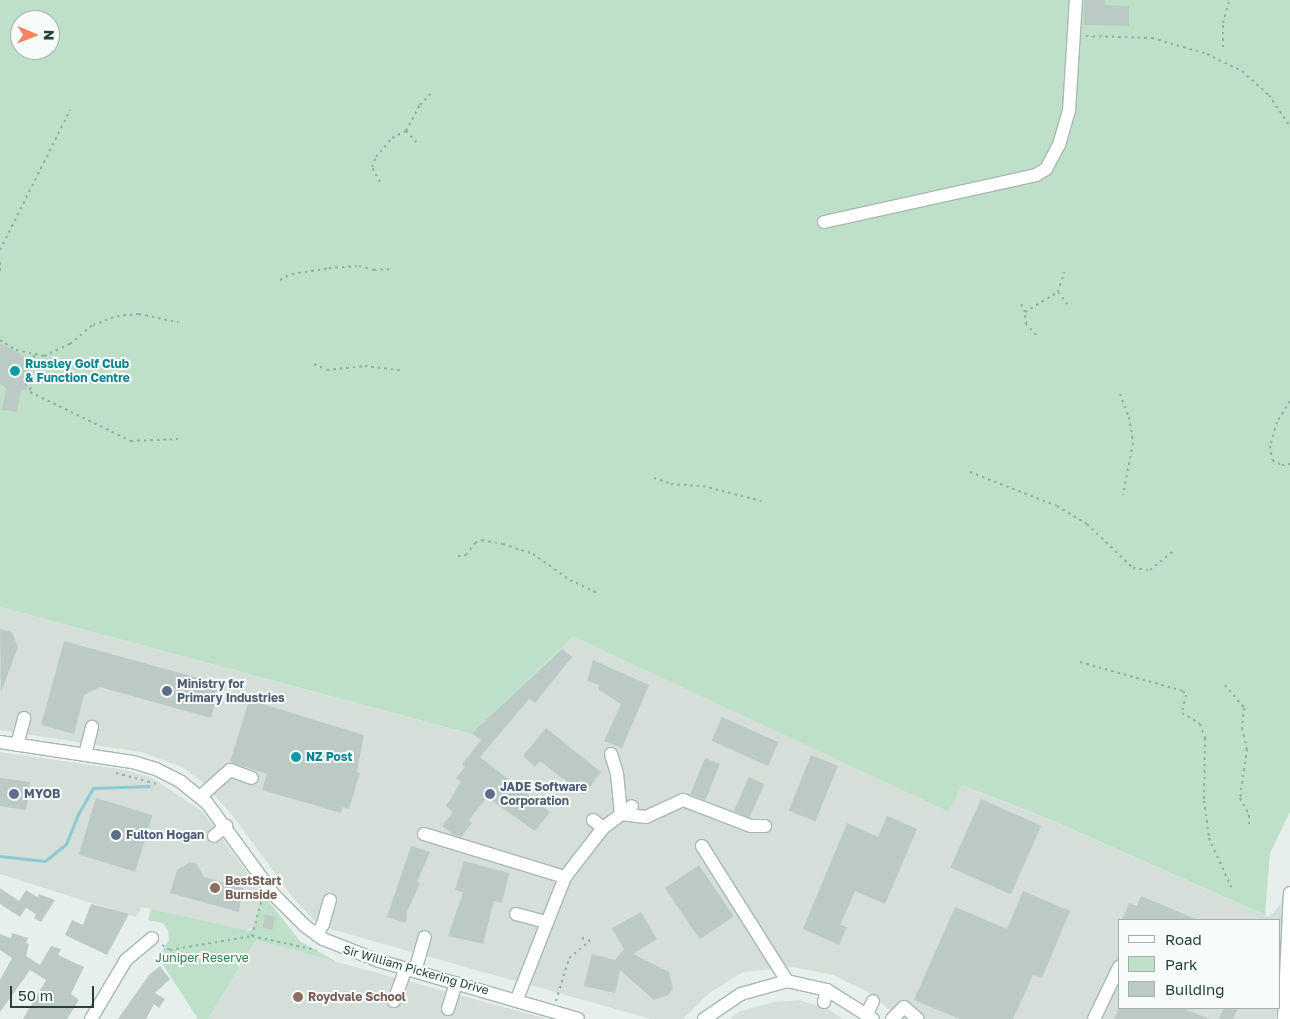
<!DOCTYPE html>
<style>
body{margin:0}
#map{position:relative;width:1290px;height:1019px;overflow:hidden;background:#e6efeb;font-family:"Golos Text",sans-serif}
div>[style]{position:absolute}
.built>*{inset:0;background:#d4dfda}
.green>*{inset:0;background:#bfe0c8}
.stream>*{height:3px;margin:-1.5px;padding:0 1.5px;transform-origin:1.5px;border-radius:1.5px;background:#8ec9d4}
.building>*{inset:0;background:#bbcac4;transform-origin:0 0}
.path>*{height:2px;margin-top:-1px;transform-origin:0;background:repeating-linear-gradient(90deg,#86b3a5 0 2.5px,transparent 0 6.5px)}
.roads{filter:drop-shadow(1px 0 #a8b8b2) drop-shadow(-1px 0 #a8b8b2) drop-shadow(0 1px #a8b8b2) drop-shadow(0 -1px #a8b8b2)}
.minor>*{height:12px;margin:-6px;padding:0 6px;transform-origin:6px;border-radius:6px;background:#fff}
.dots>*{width:14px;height:14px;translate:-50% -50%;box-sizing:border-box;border:2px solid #f7fbf9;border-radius:50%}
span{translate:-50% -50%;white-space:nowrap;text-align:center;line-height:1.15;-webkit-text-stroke:4px #f7fbf9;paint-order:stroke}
.culture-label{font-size:12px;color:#0d838f;font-weight:700}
.left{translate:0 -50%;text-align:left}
.service-label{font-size:12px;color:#4e5e75;font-weight:700}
.education-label{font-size:12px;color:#785e54;font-weight:700}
.park-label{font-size:12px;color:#2d7a4b}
.street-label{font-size:12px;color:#24423a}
.legend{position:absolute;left:1118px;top:919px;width:162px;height:90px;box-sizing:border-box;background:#f7fbf9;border:1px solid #a3b1ad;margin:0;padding:6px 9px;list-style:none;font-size:15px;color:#24423a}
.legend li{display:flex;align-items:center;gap:10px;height:25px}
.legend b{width:25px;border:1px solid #a3b1ad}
.north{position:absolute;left:10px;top:10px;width:50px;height:50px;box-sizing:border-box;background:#f7fbf9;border:1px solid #a3b1ad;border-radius:50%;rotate:91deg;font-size:14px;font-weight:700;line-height:20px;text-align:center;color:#24423a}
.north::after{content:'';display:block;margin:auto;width:18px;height:22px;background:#f4845f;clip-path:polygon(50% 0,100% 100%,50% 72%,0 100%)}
.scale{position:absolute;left:10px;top:986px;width:84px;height:22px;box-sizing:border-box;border:2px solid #24423a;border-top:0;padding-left:6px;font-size:15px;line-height:18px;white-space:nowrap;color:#24423a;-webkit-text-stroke:4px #f7fbf9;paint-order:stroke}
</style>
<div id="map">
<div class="built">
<i style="clip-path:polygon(0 607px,470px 734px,573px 635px,949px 812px,962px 785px,1057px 823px,1269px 917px,1290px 894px,1279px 1004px,1279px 920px,1119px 920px,1119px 1008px,1278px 1008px,1276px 1019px,901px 1019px,866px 991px,833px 975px,792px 967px,743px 972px,709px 993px,683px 1019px,651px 1019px,334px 930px,316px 922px,294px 899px,232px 815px,202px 782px,182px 767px,141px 752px,0 730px)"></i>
<i style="clip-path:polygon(0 752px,126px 770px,152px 778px,202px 811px,262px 893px,253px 928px,244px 931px,142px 907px,136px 917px,0 874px)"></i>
<i style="clip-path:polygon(256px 940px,337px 962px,548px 1019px,208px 1019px)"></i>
<i style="clip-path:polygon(799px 1000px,828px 1009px,843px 1019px,730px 1019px,738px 1012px,773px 1002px)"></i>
</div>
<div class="green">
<i style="clip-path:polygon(evenodd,0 0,1290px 0,1290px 812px,1270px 853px,1265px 915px,1051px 820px,962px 785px,949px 812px,573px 636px,471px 734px,0 607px,0 0,20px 20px,50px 20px,50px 50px,20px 50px,20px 20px)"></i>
<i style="clip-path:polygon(262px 893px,300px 941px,337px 962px,256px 940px,208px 1019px,198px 1019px,158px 957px,169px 940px,168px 931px,163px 923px,148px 920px,151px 909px,249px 931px,253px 928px)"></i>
</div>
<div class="stream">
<i style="left:0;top:856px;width:45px;rotate:6.3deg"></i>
<i style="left:45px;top:861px;width:27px;rotate:-39deg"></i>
<i style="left:66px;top:844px;width:32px;rotate:-68deg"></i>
<i style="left:78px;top:814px;width:30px;rotate:-60deg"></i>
<i style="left:93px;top:788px;width:56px;rotate:-2deg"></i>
</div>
<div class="building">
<i style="clip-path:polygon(1084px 0,1105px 0,1105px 5px,1129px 6px,1129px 26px,1084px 25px)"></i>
<i style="clip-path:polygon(0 343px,30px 359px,27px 390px,21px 390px,17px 412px,2px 410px,6px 388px,0 384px)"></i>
<i style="clip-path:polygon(0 629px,12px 632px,18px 647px,1px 692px)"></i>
<i style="clip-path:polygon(64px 641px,220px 684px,211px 718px,100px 687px,84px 695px,74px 734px,41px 725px)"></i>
<i style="clip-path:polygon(562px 649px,572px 657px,535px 703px,529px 699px,480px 757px,550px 812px,535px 831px,487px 797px,469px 820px,472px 823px,461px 837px,452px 834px,442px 826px,453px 812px,446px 806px,461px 782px,456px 778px,465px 767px,462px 764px,481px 740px,472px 733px)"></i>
<i style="clip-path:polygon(593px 660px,649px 685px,622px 748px,604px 741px,621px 704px,599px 690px,599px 685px,587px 681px)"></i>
<i style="clip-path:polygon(249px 700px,364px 735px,357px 772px,360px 773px,349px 809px,343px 807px,341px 813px,262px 790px,267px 774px,230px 762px)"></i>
<i style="left:722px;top:717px;width:62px;height:26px;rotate:24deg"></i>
<i style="clip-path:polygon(546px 728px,601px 772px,584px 795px,540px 761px,535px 767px,523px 756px)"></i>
<i style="left:811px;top:755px;width:29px;height:60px;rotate:22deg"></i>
<i style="left:705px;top:758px;width:16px;height:39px;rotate:22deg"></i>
<i style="left:749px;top:777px;width:17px;height:37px;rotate:24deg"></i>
<i style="clip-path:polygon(0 778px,30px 782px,26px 810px,0 806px)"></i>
<i style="left:96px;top:798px;width:59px;height:59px;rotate:17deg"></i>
<i style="left:981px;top:799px;width:66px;height:75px;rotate:24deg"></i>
<i style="clip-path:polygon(887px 816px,917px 829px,885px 904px,855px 891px,840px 925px,847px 927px,839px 945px,803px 929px,847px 823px,878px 837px)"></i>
<i style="clip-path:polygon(411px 846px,430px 852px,417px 882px,420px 883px,407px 912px,406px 923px,387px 917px)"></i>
<i style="clip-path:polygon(464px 861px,509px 873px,502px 903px,494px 901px,483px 944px,448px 936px,463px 892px,455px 890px)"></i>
<i style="clip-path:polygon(190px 862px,196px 863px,204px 877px,243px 888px,239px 912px,170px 893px,177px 870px)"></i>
<i style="left:699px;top:865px;width:62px;height:41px;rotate:56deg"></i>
<i style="clip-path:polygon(0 888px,19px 901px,26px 890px,37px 897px,39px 894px,55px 900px,41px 922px,34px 918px,36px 914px,26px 908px,20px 917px,0 904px)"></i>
<i style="clip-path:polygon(1023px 891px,1070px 911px,1042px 978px,1033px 975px,1013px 1019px,960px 1019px,914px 1000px,955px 907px,1007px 929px)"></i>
<i style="clip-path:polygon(1141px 896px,1198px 920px,1122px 920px,1129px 903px,1137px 906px)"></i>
<i style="clip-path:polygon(91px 904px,129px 914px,107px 955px,65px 935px,72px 920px,83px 925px)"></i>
<i style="clip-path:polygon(641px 912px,657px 939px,633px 954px,669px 972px,673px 989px,668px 995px,654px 1000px,620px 970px,615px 993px,584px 986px,592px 954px,615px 960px,624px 949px,612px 928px)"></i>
<i style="left:265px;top:915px;width:10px;height:13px;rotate:11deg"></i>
<i style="clip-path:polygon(12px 933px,28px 938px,26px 943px,29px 944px,26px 956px,40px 965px,51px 946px,61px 949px,58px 955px,84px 967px,71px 994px,79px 1000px,67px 1019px,23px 1019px,46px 980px,30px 970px,0 1012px,0 980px,12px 958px,0 950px,0 934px,11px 938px)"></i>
<i style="clip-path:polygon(160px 966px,170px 979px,155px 993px,165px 999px,159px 1008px,154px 1004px,146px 1019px,118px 1019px,149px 975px)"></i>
<i style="clip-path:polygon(1119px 1008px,1182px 1008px,1209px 1019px,1114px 1019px)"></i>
<i style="clip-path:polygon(1224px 1008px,1238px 1008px,1233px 1019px,1219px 1019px)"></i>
</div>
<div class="path">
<i style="left:1086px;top:36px;width:66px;rotate:1.7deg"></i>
<i style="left:1152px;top:38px;width:57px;rotate:16.2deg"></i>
<i style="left:1207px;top:54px;width:39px;rotate:26deg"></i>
<i style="left:1242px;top:71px;width:36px;rotate:42deg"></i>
<i style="left:1269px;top:95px;width:37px;rotate:56deg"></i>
<i style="left:1223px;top:47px;width:24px;rotate:-90deg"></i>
<i style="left:1223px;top:23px;width:24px;rotate:-75deg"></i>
<i style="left:406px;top:131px;width:18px;rotate:47deg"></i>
<i style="left:380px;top:182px;width:17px;rotate:-118deg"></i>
<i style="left:372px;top:167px;width:11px;rotate:-68deg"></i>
<i style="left:376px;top:157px;width:25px;rotate:-50deg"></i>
<i style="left:392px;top:138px;width:16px;rotate:-27deg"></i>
<i style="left:406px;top:131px;width:30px;rotate:-62deg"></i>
<i style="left:420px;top:105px;width:19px;rotate:-47deg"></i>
<i style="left:0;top:250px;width:157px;rotate:-63.4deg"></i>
<i style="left:0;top:262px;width:9px;rotate:90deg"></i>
<i style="left:280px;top:280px;width:13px;rotate:-27deg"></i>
<i style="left:292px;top:274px;width:37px;rotate:-9deg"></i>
<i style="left:329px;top:268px;width:30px;rotate:-4deg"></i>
<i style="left:359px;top:266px;width:16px;rotate:15deg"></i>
<i style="left:374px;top:270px;width:19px;rotate:-3deg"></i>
<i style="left:1058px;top:292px;width:18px;rotate:52deg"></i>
<i style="left:1021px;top:304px;width:9px;rotate:63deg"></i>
<i style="left:1036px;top:335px;width:15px;rotate:-132deg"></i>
<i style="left:1026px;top:324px;width:12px;rotate:-95deg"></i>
<i style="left:1025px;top:312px;width:39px;rotate:-31deg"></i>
<i style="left:1058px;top:292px;width:21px;rotate:-73deg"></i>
<i style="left:0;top:340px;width:19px;rotate:32deg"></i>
<i style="left:16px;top:350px;width:29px;rotate:12deg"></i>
<i style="left:44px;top:356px;width:29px;rotate:-25deg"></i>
<i style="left:70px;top:344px;width:30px;rotate:-40deg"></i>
<i style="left:93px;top:325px;width:26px;rotate:-21deg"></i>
<i style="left:117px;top:316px;width:22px;rotate:-5deg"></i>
<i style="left:139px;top:314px;width:40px;rotate:12deg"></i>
<i style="left:34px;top:355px;width:37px;rotate:96deg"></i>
<i style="left:30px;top:392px;width:112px;rotate:25.9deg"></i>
<i style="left:131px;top:441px;width:47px;rotate:-2.4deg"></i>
<i style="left:314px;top:364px;width:14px;rotate:25deg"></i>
<i style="left:327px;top:370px;width:38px;rotate:-6deg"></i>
<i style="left:365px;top:366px;width:35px;rotate:7deg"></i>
<i style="left:1120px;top:394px;width:25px;rotate:69deg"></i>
<i style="left:1129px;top:417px;width:26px;rotate:81deg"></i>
<i style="left:1133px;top:443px;width:53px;rotate:100.9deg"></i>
<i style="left:1290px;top:401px;width:25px;rotate:122deg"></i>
<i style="left:1277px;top:422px;width:25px;rotate:106deg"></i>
<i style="left:1270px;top:446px;width:14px;rotate:82deg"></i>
<i style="left:1272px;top:460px;width:11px;rotate:27deg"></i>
<i style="left:1282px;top:465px;width:8px;rotate:-7deg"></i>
<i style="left:970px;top:472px;width:93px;rotate:21.3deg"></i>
<i style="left:1057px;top:506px;width:35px;rotate:31deg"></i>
<i style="left:1087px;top:524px;width:64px;rotate:43.7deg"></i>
<i style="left:1133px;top:568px;width:17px;rotate:7deg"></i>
<i style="left:1150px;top:570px;width:32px;rotate:-39deg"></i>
<i style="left:654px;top:478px;width:18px;rotate:19deg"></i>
<i style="left:671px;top:484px;width:32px;rotate:4deg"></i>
<i style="left:703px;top:486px;width:60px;rotate:14.5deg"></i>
<i style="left:458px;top:556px;width:8px;rotate:-7deg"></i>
<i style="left:466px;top:555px;width:15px;rotate:-53deg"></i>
<i style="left:475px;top:543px;width:8px;rotate:-23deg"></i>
<i style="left:482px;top:540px;width:21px;rotate:11deg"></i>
<i style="left:503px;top:544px;width:32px;rotate:18deg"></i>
<i style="left:533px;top:554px;width:45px;rotate:35.1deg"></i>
<i style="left:570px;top:580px;width:31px;rotate:25deg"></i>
<i style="left:1080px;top:662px;width:107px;rotate:15.7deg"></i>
<i style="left:1183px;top:691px;width:5px;rotate:53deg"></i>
<i style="left:1186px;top:695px;width:18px;rotate:103deg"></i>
<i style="left:1182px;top:713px;width:21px;rotate:31deg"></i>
<i style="left:1200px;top:724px;width:15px;rotate:70deg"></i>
<i style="left:1205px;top:738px;width:63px;rotate:90.9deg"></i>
<i style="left:1204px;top:801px;width:37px;rotate:82deg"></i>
<i style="left:1209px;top:838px;width:54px;rotate:65.8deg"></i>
<i style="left:1225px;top:685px;width:30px;rotate:50deg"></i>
<i style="left:1244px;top:708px;width:20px;rotate:96deg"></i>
<i style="left:1242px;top:728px;width:22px;rotate:77deg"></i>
<i style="left:1247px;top:749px;width:49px;rotate:98.1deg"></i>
<i style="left:1240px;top:798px;width:19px;rotate:62deg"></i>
<i style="left:1249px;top:815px;width:9px;rotate:90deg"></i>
<i style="left:116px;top:773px;width:42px;rotate:15deg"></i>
<i style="left:252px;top:936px;width:38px;rotate:-75deg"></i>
<i style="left:162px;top:945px;width:9px;rotate:32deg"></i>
<i style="left:170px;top:950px;width:83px;rotate:-9.7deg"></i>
<i style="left:252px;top:936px;width:66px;rotate:12.2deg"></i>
<i style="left:556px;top:1001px;width:45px;rotate:-73.2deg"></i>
<i style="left:569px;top:958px;width:27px;rotate:-39deg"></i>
<i style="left:590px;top:941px;width:9px;rotate:-159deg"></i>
</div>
<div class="roads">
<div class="minor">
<i style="left:824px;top:222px;width:217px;rotate:-12.5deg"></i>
<i style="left:1036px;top:175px;width:12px;rotate:-31deg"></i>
<i style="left:1046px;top:169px;width:27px;rotate:-62deg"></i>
<i style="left:1059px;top:145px;width:35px;rotate:-74deg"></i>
<i style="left:1069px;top:111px;width:111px;rotate:-86.4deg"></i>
<i style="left:0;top:742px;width:134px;rotate:8.6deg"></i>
<i style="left:133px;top:762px;width:24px;rotate:17deg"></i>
<i style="left:156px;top:769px;width:28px;rotate:27deg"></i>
<i style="left:181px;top:782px;width:33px;rotate:39deg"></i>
<i style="left:207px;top:803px;width:114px;rotate:53.9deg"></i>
<i style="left:274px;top:895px;width:44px;rotate:45deg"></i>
<i style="left:305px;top:926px;width:22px;rotate:36deg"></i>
<i style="left:323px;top:939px;width:60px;rotate:21.4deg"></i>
<i style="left:379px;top:961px;width:207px;rotate:16.2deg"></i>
<i style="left:17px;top:745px;width:28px;rotate:-75deg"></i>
<i style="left:611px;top:754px;width:21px;rotate:73deg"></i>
<i style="left:617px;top:774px;width:40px;rotate:84.3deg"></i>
<i style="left:621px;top:814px;width:25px;rotate:7deg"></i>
<i style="left:646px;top:817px;width:41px;rotate:-24.7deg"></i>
<i style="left:683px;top:800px;width:73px;rotate:20.9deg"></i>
<i style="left:751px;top:826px;width:14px"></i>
<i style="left:85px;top:755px;width:29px;rotate:-76deg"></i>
<i style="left:200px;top:797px;width:40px;rotate:-42deg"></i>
<i style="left:230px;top:770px;width:23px;rotate:20deg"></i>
<i style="left:593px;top:820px;width:13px;rotate:39deg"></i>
<i style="left:424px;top:834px;width:147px;rotate:17deg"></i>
<i style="left:214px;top:836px;width:16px;rotate:-40deg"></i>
<i style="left:702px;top:846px;width:160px;rotate:57.8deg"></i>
<i style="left:516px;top:914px;width:30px;rotate:15deg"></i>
<i style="left:317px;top:935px;width:13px;rotate:-61deg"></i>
<i style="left:323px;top:924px;width:25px;rotate:-74deg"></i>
<i style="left:415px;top:971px;width:35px;rotate:-74deg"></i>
<i style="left:517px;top:999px;width:131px;rotate:-68.5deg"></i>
<i style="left:565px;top:877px;width:62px;rotate:-52.2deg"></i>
<i style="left:603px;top:828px;width:36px;rotate:-37deg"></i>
<i style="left:394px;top:1001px;width:35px;rotate:-70deg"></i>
<i style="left:824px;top:1002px;width:12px;rotate:-76deg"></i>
<i style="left:448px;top:1009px;width:27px;rotate:-73deg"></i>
<i style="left:867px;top:1014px;width:14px;rotate:-65deg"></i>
<i style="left:91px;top:1019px;width:69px;rotate:-59.3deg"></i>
<i style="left:126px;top:960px;width:34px;rotate:-40deg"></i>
<i style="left:704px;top:1019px;width:45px;rotate:-34deg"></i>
<i style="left:741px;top:994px;width:48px;rotate:-15.8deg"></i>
<i style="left:787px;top:981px;width:41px;rotate:12.7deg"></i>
<i style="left:827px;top:990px;width:54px;rotate:32.2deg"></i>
<i style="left:892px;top:1019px;width:17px;rotate:-45deg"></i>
<i style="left:904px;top:1007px;width:18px;rotate:41deg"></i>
<i style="left:1094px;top:1019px;width:58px;rotate:-64.3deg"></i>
<i style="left:1284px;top:1019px;width:126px;rotate:-87.3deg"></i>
</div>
</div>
<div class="dots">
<i style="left:15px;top:371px;background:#0f9aa8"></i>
<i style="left:167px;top:691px;background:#5c6f8a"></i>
<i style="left:296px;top:757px;background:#0f9aa8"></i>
<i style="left:14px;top:794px;background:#5c6f8a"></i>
<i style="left:490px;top:794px;background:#5c6f8a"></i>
<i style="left:116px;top:835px;background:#5c6f8a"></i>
<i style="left:215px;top:888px;background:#8d6e63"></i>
<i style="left:298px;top:997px;background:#8d6e63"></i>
</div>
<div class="culture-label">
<span class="left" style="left:25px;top:371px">Russley Golf Club<br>&amp; Function Centre</span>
<span class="left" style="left:306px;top:757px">NZ Post</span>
</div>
<div class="service-label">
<span class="left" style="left:177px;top:691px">Ministry for<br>Primary Industries</span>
<span class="left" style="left:500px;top:794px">JADE Software<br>Corporation</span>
<span class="left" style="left:24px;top:794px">MYOB</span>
<span class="left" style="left:126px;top:835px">Fulton Hogan</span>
</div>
<div class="education-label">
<span class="left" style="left:225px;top:888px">BestStart<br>Burnside</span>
<span class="left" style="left:308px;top:997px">Roydvale School</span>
</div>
<div class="park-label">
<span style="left:202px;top:958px">Juniper Reserve</span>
</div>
<div class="street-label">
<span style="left:416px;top:970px;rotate:16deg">Sir William Pickering Drive</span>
</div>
<ul class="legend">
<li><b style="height:6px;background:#fff"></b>Road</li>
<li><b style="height:14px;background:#bfe0c8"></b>Park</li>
<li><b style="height:14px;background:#bbcac4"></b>Building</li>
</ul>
<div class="north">N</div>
<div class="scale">50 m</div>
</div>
